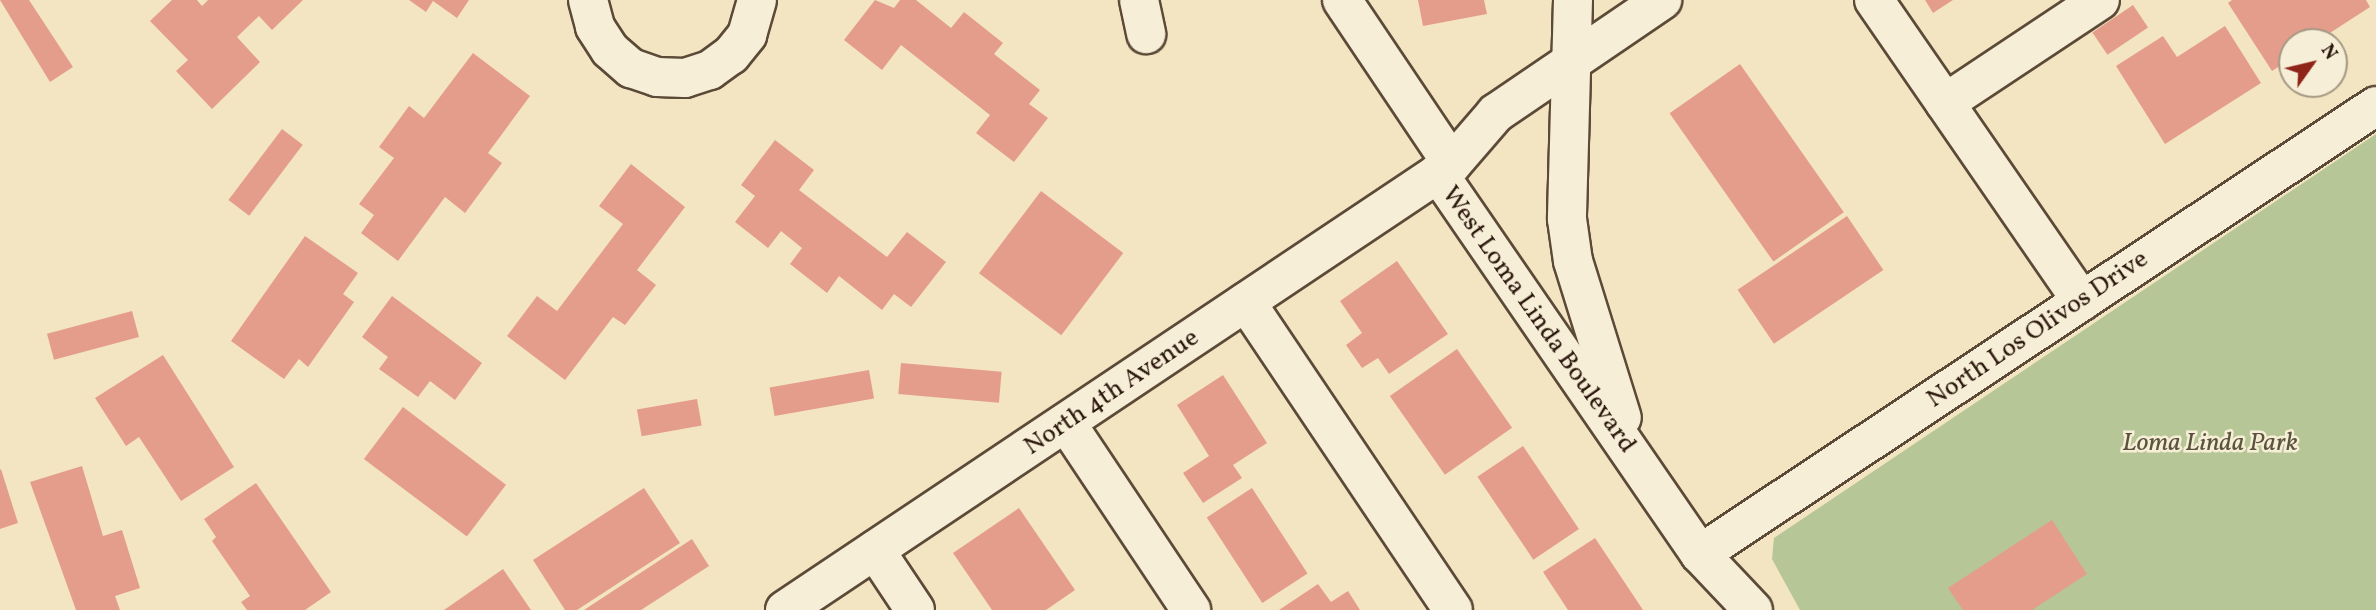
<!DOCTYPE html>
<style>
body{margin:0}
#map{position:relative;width:2376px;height:610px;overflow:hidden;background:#f3e5c1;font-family:Vollkorn,serif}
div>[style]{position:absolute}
.green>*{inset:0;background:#b6c696}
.building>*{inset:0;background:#e59d8b;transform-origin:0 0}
.roads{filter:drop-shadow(2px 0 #5c4a38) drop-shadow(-2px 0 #5c4a38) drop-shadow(0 2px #5c4a38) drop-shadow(0 -2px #5c4a38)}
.minor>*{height:38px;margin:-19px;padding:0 19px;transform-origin:19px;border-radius:19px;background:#f7eed7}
span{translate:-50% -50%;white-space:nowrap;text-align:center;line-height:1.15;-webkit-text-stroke:5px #f7eed7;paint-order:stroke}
.street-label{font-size:26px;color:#29170b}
.park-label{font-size:26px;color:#5a543c;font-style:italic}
.north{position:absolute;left:2278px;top:28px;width:70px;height:70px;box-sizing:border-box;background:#f7eed7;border:2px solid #a59885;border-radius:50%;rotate:56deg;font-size:19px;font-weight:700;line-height:28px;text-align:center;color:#29170b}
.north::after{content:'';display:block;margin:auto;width:24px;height:32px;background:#8f2418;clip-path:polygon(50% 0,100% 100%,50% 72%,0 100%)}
</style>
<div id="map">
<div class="green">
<i style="clip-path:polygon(2376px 134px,2376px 610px,1800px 610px,1772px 559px,1774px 538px)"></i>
</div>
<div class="building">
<i style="clip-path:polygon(0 0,29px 0,73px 67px,50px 82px)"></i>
<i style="clip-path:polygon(172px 0,197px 0,202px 6px,208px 0,303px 0,272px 30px,259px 16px,237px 37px,260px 62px,212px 109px,176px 71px,188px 60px,150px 21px)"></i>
<i style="clip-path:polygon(409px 0,469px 0,457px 18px,433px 1px,426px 12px)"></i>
<i style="clip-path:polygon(875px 0,894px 8px,900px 0,916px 0,951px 28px,964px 12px,1003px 43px,994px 54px,1040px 90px,1029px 104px,1048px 118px,1014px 162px,976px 133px,990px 115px,901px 45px,882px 70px,844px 40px)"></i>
<i style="clip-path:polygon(1418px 0,1484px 0,1487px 14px,1423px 26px)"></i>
<i style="clip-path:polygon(1925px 0,1953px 0,1933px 13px)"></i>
<i style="clip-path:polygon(2232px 0,2366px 0,2370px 7px,2316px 42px,2292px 42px,2292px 58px,2272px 71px,2228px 3px)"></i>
<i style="left:2133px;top:5px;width:27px;height:49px;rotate:56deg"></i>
<i style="clip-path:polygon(2225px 26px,2261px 83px,2165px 144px,2116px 66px,2163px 36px,2177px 57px)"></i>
<i style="clip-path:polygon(473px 53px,530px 96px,488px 153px,502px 163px,465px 213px,445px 197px,398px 261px,361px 233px,374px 215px,359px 204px,394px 158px,379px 147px,409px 106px,424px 118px)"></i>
<i style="left:1740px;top:64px;width:181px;height:86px;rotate:55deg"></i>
<i style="left:282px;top:129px;width:26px;height:89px;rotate:37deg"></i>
<i style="clip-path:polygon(775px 140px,814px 170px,799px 190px,887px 257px,907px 232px,946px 262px,911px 307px,894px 294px,882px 310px,839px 276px,827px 293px,790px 264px,802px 248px,781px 231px,768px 248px,735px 222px,755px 196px,741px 185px)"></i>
<i style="clip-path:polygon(631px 164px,685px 207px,637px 270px,656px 285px,625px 325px,613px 317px,565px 380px,507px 336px,537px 296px,557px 311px,623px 224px,599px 206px)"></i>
<i style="left:1041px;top:191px;width:103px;height:103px;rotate:37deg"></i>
<i style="left:1847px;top:216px;width:65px;height:132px;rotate:56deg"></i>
<i style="clip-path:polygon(305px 236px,358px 273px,343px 294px,354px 302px,308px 367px,299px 359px,284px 379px,231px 341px)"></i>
<i style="clip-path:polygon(1397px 261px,1448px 334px,1389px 374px,1378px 358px,1362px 368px,1346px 345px,1362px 333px,1340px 301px)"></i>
<i style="clip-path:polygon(392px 296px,482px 363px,455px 400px,430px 381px,418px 397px,379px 369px,388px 357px,362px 337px)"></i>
<i style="left:132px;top:311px;width:27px;height:88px;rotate:75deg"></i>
<i style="left:1457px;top:349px;width:96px;height:82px;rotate:55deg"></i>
<i style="clip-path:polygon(163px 355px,234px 467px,181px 501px,139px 437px,126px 446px,95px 398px)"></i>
<i style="left:901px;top:363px;width:101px;height:31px;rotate:5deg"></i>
<i style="left:869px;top:370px;width:29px;height:101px;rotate:80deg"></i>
<i style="clip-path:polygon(1223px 375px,1267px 443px,1233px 465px,1242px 478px,1203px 503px,1183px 473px,1209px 456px,1177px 405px)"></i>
<i style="left:697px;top:399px;width:27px;height:61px;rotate:80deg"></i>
<i style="left:403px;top:407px;width:129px;height:65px;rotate:37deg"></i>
<i style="left:1523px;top:446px;width:100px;height:55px;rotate:56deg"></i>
<i style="clip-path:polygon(82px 466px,103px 536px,122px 530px,140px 588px,115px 596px,120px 610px,76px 610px,30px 482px)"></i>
<i style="clip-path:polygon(1px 469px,18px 523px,0 529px,0 470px)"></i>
<i style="clip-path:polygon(256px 483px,331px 592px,305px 610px,247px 610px,241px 602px,250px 596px,212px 541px,216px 537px,204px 519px)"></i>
<i style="clip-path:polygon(644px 488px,680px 543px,577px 610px,565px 610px,533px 560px)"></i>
<i style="left:1252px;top:488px;width:102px;height:54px;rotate:57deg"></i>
<i style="clip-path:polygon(1019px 508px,1075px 590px,1046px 610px,992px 610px,953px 553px)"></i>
<i style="clip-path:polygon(2052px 520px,2087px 574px,2032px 610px,1963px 610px,1948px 588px)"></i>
<i style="clip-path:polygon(1595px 538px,1643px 610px,1568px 610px,1543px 572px)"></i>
<i style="clip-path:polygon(692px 539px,709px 566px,641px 610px,584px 610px)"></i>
<i style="clip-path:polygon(503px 569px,531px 610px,444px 610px)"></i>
<i style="clip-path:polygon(1318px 584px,1331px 602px,1348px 591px,1360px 610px,1279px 610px)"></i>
</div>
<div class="roads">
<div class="minor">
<i style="left:588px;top:0;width:28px;rotate:75deg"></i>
<i style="left:595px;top:27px;width:27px;rotate:57deg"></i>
<i style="left:610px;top:50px;width:28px;rotate:41deg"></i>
<i style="left:631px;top:68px;width:28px;rotate:19deg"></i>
<i style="left:657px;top:77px;width:28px;rotate:2deg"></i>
<i style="left:685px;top:78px;width:26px;rotate:-18deg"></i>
<i style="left:710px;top:70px;width:26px;rotate:-36deg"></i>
<i style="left:731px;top:55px;width:26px;rotate:-51deg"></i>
<i style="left:747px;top:35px;width:36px;rotate:-74deg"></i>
<i style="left:1139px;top:0;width:35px;rotate:78deg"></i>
<i style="left:1342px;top:0;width:197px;rotate:56.1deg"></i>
<i style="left:1573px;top:0;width:219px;rotate:91.6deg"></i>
<i style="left:1567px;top:219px;width:42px;rotate:81.9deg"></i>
<i style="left:1573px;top:261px;width:164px;rotate:72.7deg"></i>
<i style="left:1874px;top:0;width:366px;rotate:55.4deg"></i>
<i style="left:1945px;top:103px;width:186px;rotate:-33.6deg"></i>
<i style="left:1438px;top:173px;width:462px;rotate:55.5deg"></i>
<i style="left:1700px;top:554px;width:77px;rotate:46.6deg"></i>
<i style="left:1246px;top:302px;width:371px;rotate:56.1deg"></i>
<i style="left:1067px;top:424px;width:224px;rotate:56.3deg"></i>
<i style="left:875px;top:550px;width:72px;rotate:56.3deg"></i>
<i style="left:1700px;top:554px;width:811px;rotate:-33.53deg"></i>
<i style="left:785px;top:610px;width:802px;rotate:-33.77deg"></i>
<i style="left:1452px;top:164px;width:67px;rotate:-49.2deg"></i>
<i style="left:1496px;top:113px;width:201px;rotate:-34.2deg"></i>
</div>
</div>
<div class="street-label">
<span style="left:1538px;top:320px;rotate:55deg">West Loma Linda Boulevard</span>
<span style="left:2038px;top:330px;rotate:-34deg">North Los Olivos Drive</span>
<span style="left:1112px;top:393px;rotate:-34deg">North 4th Avenue</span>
</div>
<div class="park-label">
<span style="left:2210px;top:444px">Loma Linda Park</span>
</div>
<div class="north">N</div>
</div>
